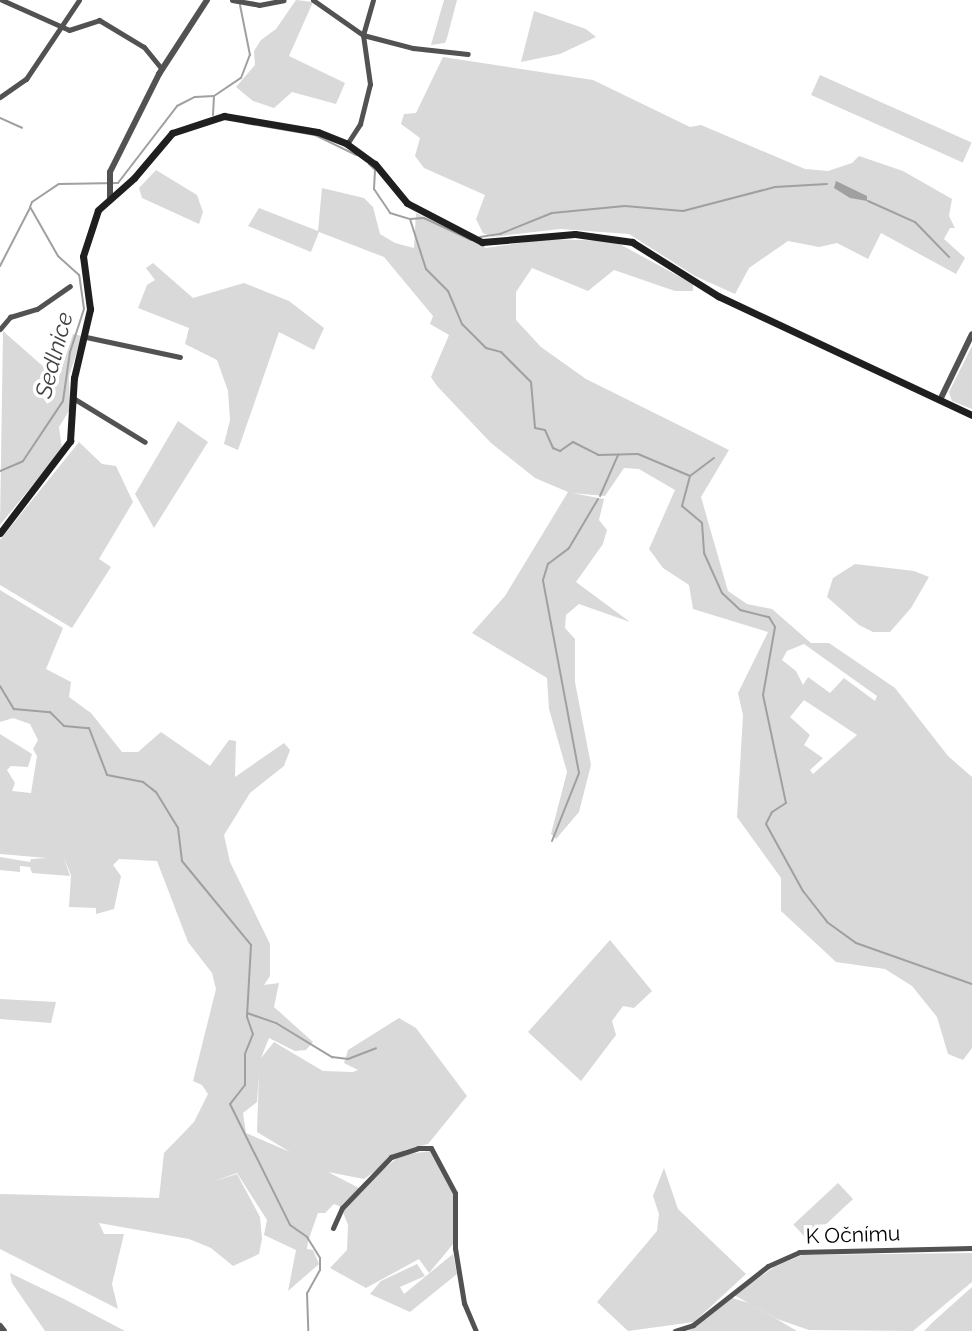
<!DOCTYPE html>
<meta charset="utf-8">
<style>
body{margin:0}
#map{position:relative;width:972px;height:1331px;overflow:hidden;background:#fff;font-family:Raleway,sans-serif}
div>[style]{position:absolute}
.green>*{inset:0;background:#d9d9d9;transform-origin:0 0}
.water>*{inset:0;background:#a0a0a0}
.stream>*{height:2px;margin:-1px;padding:0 1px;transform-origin:1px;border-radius:1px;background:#a0a0a0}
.minor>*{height:5px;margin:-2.5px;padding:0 2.5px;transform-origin:2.5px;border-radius:2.5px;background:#525252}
.tertiary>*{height:6px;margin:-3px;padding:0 3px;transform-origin:3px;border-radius:3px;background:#525252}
.secondary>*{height:7px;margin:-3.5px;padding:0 3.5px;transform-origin:3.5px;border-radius:3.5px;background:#1f1f1f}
span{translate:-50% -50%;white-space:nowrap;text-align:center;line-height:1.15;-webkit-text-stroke:7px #fff;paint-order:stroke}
.street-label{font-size:21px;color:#000}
.water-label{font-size:23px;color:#414141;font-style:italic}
</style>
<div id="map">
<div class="green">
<i style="clip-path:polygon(296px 0,313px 2px,289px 56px,345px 83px,336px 104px,292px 92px,274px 108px,253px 101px,236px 87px,255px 65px,254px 51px,261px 40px,276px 29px)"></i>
<i style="clip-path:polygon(444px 0,457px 0,447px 38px,445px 43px,431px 45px)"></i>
<i style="clip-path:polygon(534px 11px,586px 29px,596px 37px,560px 54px,521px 62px)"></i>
<i style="clip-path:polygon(443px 57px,593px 80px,690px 127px,701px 125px,805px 169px,828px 171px,852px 163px,859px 156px,903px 171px,952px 199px,949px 216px,955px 228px,950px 228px,944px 239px,965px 258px,956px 274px,881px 233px,868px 259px,837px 243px,819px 247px,788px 241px,749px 268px,735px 294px,695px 276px,629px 234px,560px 229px,492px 237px,483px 233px,476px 219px,485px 195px,424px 168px,415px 156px,420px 138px,401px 124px,404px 114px,416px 113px)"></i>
<i style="left:820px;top:75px;width:166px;height:22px;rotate:24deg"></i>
<i style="clip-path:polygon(156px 170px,197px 195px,203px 212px,199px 224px,142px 198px,139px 188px)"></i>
<i style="clip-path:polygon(evenodd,322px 188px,364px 198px,373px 207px,380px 234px,395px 243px,414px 248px,416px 213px,486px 248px,547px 239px,614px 241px,693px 284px,693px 291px,675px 291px,614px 270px,588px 291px,532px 268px,516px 292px,516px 320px,541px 347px,586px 379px,729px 450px,701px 497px,728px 591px,747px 604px,772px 609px,811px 643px,829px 643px,895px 688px,948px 756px,972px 777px,972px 1048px,963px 1060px,948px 1054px,937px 1017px,912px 986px,885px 969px,836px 962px,781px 911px,781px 878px,737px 817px,743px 715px,738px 693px,768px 632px,693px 609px,689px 585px,663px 568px,649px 549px,675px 490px,639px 469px,624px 468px,605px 496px,572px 493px,604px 499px,599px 520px,607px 530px,603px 544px,576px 582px,630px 622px,579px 604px,566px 615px,565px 628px,575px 639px,575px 682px,591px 765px,579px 812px,556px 839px,551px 834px,567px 772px,549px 709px,547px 678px,472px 633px,505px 596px,568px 492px,535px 478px,491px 443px,437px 386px,431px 377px,449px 335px,430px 324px,433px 316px,384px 257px,319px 232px,311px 252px,248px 226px,259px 208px,318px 231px,322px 188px,804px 644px,877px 696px,875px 701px,844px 678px,830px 693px,808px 677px,803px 685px,796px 671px,782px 660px,787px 651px,804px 644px,322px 188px,804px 700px,857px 735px,813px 774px,810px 770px,823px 758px,804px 745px,810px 735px,790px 717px,804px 700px)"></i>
<i style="clip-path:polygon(153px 263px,193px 298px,244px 283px,289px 301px,324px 328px,314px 350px,279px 332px,238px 450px,224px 444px,230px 420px,228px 391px,217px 360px,185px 344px,189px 328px,138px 308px,147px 285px,155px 280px,146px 268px)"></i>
<i style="clip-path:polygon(3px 331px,45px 368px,56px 386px,73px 334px,82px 336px,69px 376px,70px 409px,59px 427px,62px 449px,0 525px)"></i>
<i style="clip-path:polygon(972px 346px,972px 409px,952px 401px,949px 392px)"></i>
<i style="clip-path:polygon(178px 421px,208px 442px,154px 528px,135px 494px)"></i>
<i style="clip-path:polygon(79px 442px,102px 464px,116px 466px,133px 502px,99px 559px,111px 567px,72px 628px,0 585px,0 540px)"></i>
<i style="clip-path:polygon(855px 564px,914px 571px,929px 577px,911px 608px,890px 632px,873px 632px,859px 625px,827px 597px,833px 578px)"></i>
<i style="clip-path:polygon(evenodd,0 590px,63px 628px,46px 669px,71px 682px,69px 697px,91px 713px,122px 752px,138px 752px,161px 732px,210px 766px,229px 740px,236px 741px,235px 777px,284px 743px,290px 750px,284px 766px,250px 793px,224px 835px,230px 862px,270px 944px,270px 976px,264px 985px,279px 983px,274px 1007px,313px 1042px,306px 1050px,295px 1051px,269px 1038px,261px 1058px,274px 1042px,323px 1071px,353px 1072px,358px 1070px,344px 1063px,348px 1050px,399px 1018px,416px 1028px,467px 1096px,428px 1144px,405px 1150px,364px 1179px,328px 1172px,359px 1188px,401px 1155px,431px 1151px,453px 1190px,454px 1243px,429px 1273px,419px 1259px,366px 1288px,330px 1268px,347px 1250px,348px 1225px,341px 1207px,334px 1204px,325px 1213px,318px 1213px,308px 1241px,307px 1249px,313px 1250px,319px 1264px,288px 1291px,296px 1250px,264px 1235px,267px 1220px,237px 1173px,212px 1182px,237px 1174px,260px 1217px,262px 1239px,259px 1254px,233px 1266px,211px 1248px,189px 1239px,99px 1223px,104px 1234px,124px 1234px,112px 1284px,118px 1309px,0 1249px,0 1194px,159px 1198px,164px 1153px,194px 1122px,208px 1094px,202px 1085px,193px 1081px,216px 989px,212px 973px,188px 942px,157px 861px,119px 859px,113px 865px,121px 876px,114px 909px,96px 914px,96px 908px,69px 907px,71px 875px,64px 858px,70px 876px,32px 873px,30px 867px,20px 866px,20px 872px,0 870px,0 857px,30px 862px,31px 859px,47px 858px,0 854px,0 734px,32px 754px,28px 767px,11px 766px,7px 770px,15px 783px,12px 791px,31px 793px,37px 756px,33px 749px,38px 740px,30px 724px,13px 718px,0 722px,0 590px,259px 1074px,257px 1132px,290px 1152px,246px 1133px,243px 1113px,257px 1102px,259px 1074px)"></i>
<i style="clip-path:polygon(610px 940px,652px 991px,634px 1008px,623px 1006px,612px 1021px,616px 1035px,581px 1081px,528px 1032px)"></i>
<i style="clip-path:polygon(0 999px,56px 1002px,51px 1023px,0 1019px)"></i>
<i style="clip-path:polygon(664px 1168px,678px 1209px,746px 1274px,694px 1322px,628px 1331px,597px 1302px,657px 1231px,659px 1214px,653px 1196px)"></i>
<i style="left:838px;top:1183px;width:22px;height:61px;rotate:47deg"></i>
<i style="clip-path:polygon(972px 1253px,972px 1282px,913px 1331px,809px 1330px,777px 1319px,734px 1295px,774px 1267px,802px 1255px)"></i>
<i style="clip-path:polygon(453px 1254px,457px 1274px,410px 1312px,370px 1294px,381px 1281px,417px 1264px,425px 1276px,400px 1287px,404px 1294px)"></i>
<i style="clip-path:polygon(10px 1273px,64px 1299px,125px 1331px,45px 1331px,12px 1283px)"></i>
<i style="clip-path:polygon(972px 1287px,972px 1331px,924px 1331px,934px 1321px)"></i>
<i style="clip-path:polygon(732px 1298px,749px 1303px,797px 1331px,688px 1331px)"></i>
</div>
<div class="water">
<i style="clip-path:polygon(836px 181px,867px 196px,867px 201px,850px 198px,834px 188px)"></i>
</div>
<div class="stream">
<i style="left:213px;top:115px;width:19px;rotate:-87deg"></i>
<i style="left:0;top:118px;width:24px;rotate:24deg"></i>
<i style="left:245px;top:123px;width:71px;rotate:9.7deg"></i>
<i style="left:315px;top:135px;width:46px;rotate:26deg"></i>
<i style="left:369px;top:164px;width:8px;rotate:45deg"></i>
<i style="left:375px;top:170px;width:19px;rotate:93deg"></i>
<i style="left:374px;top:189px;width:29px;rotate:56deg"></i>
<i style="left:390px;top:213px;width:21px;rotate:17deg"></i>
<i style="left:410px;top:219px;width:52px;rotate:72.3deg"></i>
<i style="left:426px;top:269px;width:31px;rotate:45deg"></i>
<i style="left:448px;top:291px;width:36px;rotate:67deg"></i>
<i style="left:462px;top:324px;width:34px;rotate:45deg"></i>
<i style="left:486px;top:348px;width:16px;rotate:15deg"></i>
<i style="left:501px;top:352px;width:42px;rotate:45deg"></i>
<i style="left:531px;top:382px;width:46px;rotate:85deg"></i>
<i style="left:535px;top:428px;width:10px;rotate:11deg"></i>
<i style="left:545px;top:430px;width:20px;rotate:66deg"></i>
<i style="left:553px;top:448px;width:8px;rotate:23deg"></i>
<i style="left:560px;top:451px;width:16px;rotate:-35deg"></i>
<i style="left:573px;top:442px;width:28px;rotate:27deg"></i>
<i style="left:598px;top:455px;width:40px;rotate:-1.4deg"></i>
<i style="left:638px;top:454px;width:56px;rotate:22.9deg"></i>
<i style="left:690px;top:476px;width:31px;rotate:105deg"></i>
<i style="left:682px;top:506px;width:26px;rotate:40deg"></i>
<i style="left:702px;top:523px;width:30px;rotate:86deg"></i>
<i style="left:704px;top:553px;width:44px;rotate:65.8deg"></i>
<i style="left:722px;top:593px;width:25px;rotate:43deg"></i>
<i style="left:740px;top:610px;width:30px;rotate:14deg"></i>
<i style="left:769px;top:617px;width:12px;rotate:59deg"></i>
<i style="left:775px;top:627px;width:69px;rotate:100deg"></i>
<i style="left:763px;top:695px;width:110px;rotate:78deg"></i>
<i style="left:786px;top:803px;width:17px;rotate:147deg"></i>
<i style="left:772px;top:812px;width:13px;rotate:117deg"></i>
<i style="left:766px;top:824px;width:77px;rotate:61.1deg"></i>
<i style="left:803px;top:891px;width:39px;rotate:52deg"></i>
<i style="left:827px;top:922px;width:36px;rotate:36deg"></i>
<i style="left:856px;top:943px;width:123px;rotate:19.5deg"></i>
<i style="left:868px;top:201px;width:51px;rotate:24.1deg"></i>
<i style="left:915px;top:222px;width:49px;rotate:45.8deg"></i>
<i style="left:410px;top:219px;width:14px;rotate:-4deg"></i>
<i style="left:424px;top:218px;width:52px;rotate:25.1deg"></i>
<i style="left:480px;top:237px;width:20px;rotate:-9deg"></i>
<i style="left:500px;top:234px;width:56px;rotate:-22deg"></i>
<i style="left:552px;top:213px;width:73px;rotate:-5.5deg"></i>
<i style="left:625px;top:206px;width:58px;rotate:4.9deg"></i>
<i style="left:683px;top:211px;width:95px;rotate:-14.6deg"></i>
<i style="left:775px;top:187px;width:52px;rotate:-3.3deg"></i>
<i style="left:0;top:266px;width:65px;rotate:-62.7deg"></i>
<i style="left:0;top:471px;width:25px;rotate:-23deg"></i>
<i style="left:23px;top:461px;width:72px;rotate:-56.3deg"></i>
<i style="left:63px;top:401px;width:49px;rotate:-81.9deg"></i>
<i style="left:70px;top:352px;width:45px;rotate:-72deg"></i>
<i style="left:84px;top:309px;width:34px;rotate:-98deg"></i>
<i style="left:79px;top:275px;width:28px;rotate:-138deg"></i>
<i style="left:58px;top:256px;width:56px;rotate:-119.7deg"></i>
<i style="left:30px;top:207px;width:5px;rotate:-68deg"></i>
<i style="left:32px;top:202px;width:32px;rotate:-34deg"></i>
<i style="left:59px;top:184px;width:59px;rotate:-1deg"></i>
<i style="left:118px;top:183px;width:97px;rotate:-52.5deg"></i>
<i style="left:177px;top:106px;width:20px;rotate:-27deg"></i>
<i style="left:195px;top:97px;width:19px;rotate:-3deg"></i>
<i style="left:214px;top:96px;width:32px;rotate:-34deg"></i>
<i style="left:241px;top:78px;width:25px;rotate:-69deg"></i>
<i style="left:250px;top:55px;width:51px;rotate:-101.3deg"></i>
<i style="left:690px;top:476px;width:30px;rotate:-37deg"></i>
<i style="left:600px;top:496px;width:45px;rotate:-66.3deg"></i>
<i style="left:0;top:686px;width:27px;rotate:59deg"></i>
<i style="left:14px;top:709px;width:36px;rotate:5deg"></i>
<i style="left:50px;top:712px;width:20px;rotate:45deg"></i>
<i style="left:64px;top:726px;width:25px;rotate:5deg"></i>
<i style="left:89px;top:728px;width:50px;rotate:69deg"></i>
<i style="left:107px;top:775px;width:37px;rotate:11deg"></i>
<i style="left:143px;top:782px;width:16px;rotate:38deg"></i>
<i style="left:156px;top:792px;width:42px;rotate:58.6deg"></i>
<i style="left:178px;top:828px;width:33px;rotate:83deg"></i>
<i style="left:182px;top:861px;width:109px;rotate:50.6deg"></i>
<i style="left:251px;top:945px;width:72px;rotate:93.2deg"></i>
<i style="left:247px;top:1017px;width:18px;rotate:71deg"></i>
<i style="left:253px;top:1034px;width:22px;rotate:112deg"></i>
<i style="left:245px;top:1054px;width:31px;rotate:90deg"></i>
<i style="left:245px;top:1085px;width:24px;rotate:128deg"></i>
<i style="left:230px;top:1104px;width:135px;rotate:63.6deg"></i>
<i style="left:290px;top:1225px;width:21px;rotate:35deg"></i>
<i style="left:307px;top:1237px;width:25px;rotate:58deg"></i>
<i style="left:320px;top:1258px;width:12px;rotate:90deg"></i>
<i style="left:320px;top:1270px;width:26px;rotate:119deg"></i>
<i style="left:307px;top:1293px;width:38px;rotate:88deg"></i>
<i style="left:552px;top:841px;width:73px;rotate:-68.3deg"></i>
<i style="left:579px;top:773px;width:196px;rotate:-100.6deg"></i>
<i style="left:543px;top:580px;width:17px;rotate:-73deg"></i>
<i style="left:548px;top:564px;width:26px;rotate:-37deg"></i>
<i style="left:569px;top:548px;width:57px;rotate:-59.4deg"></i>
<i style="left:247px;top:1013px;width:31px;rotate:19deg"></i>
<i style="left:276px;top:1023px;width:66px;rotate:31.3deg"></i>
<i style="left:332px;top:1057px;width:16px;rotate:7deg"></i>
<i style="left:348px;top:1059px;width:30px;rotate:-21deg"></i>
</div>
<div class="minor">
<i style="left:2px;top:0;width:73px;rotate:24.1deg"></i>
<i style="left:69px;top:30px;width:32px;rotate:-18deg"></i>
<i style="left:99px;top:20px;width:52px;rotate:31deg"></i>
<i style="left:144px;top:47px;width:28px;rotate:51deg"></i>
<i style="left:232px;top:0;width:27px;rotate:10deg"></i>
<i style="left:259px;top:5px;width:25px;rotate:-11deg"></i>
<i style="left:313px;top:0;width:61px;rotate:35deg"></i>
<i style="left:363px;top:35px;width:52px;rotate:14.6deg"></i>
<i style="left:413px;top:48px;width:55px;rotate:6.2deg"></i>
<i style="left:0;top:97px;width:32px;rotate:-35deg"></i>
<i style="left:26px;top:79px;width:95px;rotate:-56.1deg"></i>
<i style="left:347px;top:144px;width:24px;rotate:-57deg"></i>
<i style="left:360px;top:124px;width:41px;rotate:-76deg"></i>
<i style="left:370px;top:84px;width:49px;rotate:-98.1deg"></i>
<i style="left:363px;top:35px;width:36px;rotate:-74deg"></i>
<i style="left:0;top:329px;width:16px;rotate:-50deg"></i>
<i style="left:10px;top:317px;width:28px;rotate:-17deg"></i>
<i style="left:37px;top:309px;width:40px;rotate:-34.9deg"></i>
<i style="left:86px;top:337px;width:96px;rotate:12deg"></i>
<i style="left:73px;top:398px;width:84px;rotate:31.4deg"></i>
<i style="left:333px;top:1228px;width:22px;rotate:-66deg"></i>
<i style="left:342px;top:1208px;width:71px;rotate:-46.1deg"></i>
<i style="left:391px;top:1157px;width:28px;rotate:-18deg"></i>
<i style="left:418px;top:1148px;width:13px"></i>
<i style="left:431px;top:1148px;width:51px;rotate:61.9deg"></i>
<i style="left:455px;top:1193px;width:55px;rotate:90deg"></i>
<i style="left:455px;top:1248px;width:56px;rotate:80.7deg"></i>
<i style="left:464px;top:1303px;width:30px;rotate:67deg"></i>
<i style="left:675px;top:1331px;width:19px;rotate:-18deg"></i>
<i style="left:693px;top:1325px;width:95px;rotate:-38.2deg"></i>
<i style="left:768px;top:1266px;width:34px;rotate:-24deg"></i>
<i style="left:799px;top:1252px;width:173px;rotate:-1.3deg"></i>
</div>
<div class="tertiary">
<i style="left:110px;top:197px;width:25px;rotate:-90deg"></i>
<i style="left:110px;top:172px;width:110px;rotate:-63.4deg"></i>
<i style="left:159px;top:74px;width:88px;rotate:-57deg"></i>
<i style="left:940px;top:400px;width:73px;rotate:-64.1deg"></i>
<i style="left:0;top:1326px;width:6px;rotate:51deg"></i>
</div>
<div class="secondary">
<i style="left:0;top:533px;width:116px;rotate:-52.7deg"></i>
<i style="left:70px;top:441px;width:63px;rotate:-86.4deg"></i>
<i style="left:74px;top:378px;width:71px;rotate:-76.9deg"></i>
<i style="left:90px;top:309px;width:53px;rotate:-97.5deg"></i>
<i style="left:83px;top:256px;width:48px;rotate:-71.9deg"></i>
<i style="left:98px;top:210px;width:48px;rotate:-41.6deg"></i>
<i style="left:134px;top:178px;width:59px;rotate:-49.8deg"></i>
<i style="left:172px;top:133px;width:55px;rotate:-18.1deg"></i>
<i style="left:224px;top:116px;width:95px;rotate:9.7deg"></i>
<i style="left:318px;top:132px;width:31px;rotate:22deg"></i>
<i style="left:347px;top:144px;width:34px;rotate:36deg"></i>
<i style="left:375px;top:164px;width:50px;rotate:50.6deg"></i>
<i style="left:407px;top:203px;width:85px;rotate:27.5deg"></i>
<i style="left:482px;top:242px;width:93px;rotate:-4.9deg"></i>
<i style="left:575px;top:234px;width:58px;rotate:8deg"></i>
<i style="left:632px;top:242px;width:102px;rotate:32.1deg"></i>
<i style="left:718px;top:296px;width:280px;rotate:25.1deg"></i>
</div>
<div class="street-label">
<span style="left:853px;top:1235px;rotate:-2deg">K Očnímu</span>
</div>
<div class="water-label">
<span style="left:54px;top:355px;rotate:-75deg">Sedlnice</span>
</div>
</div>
